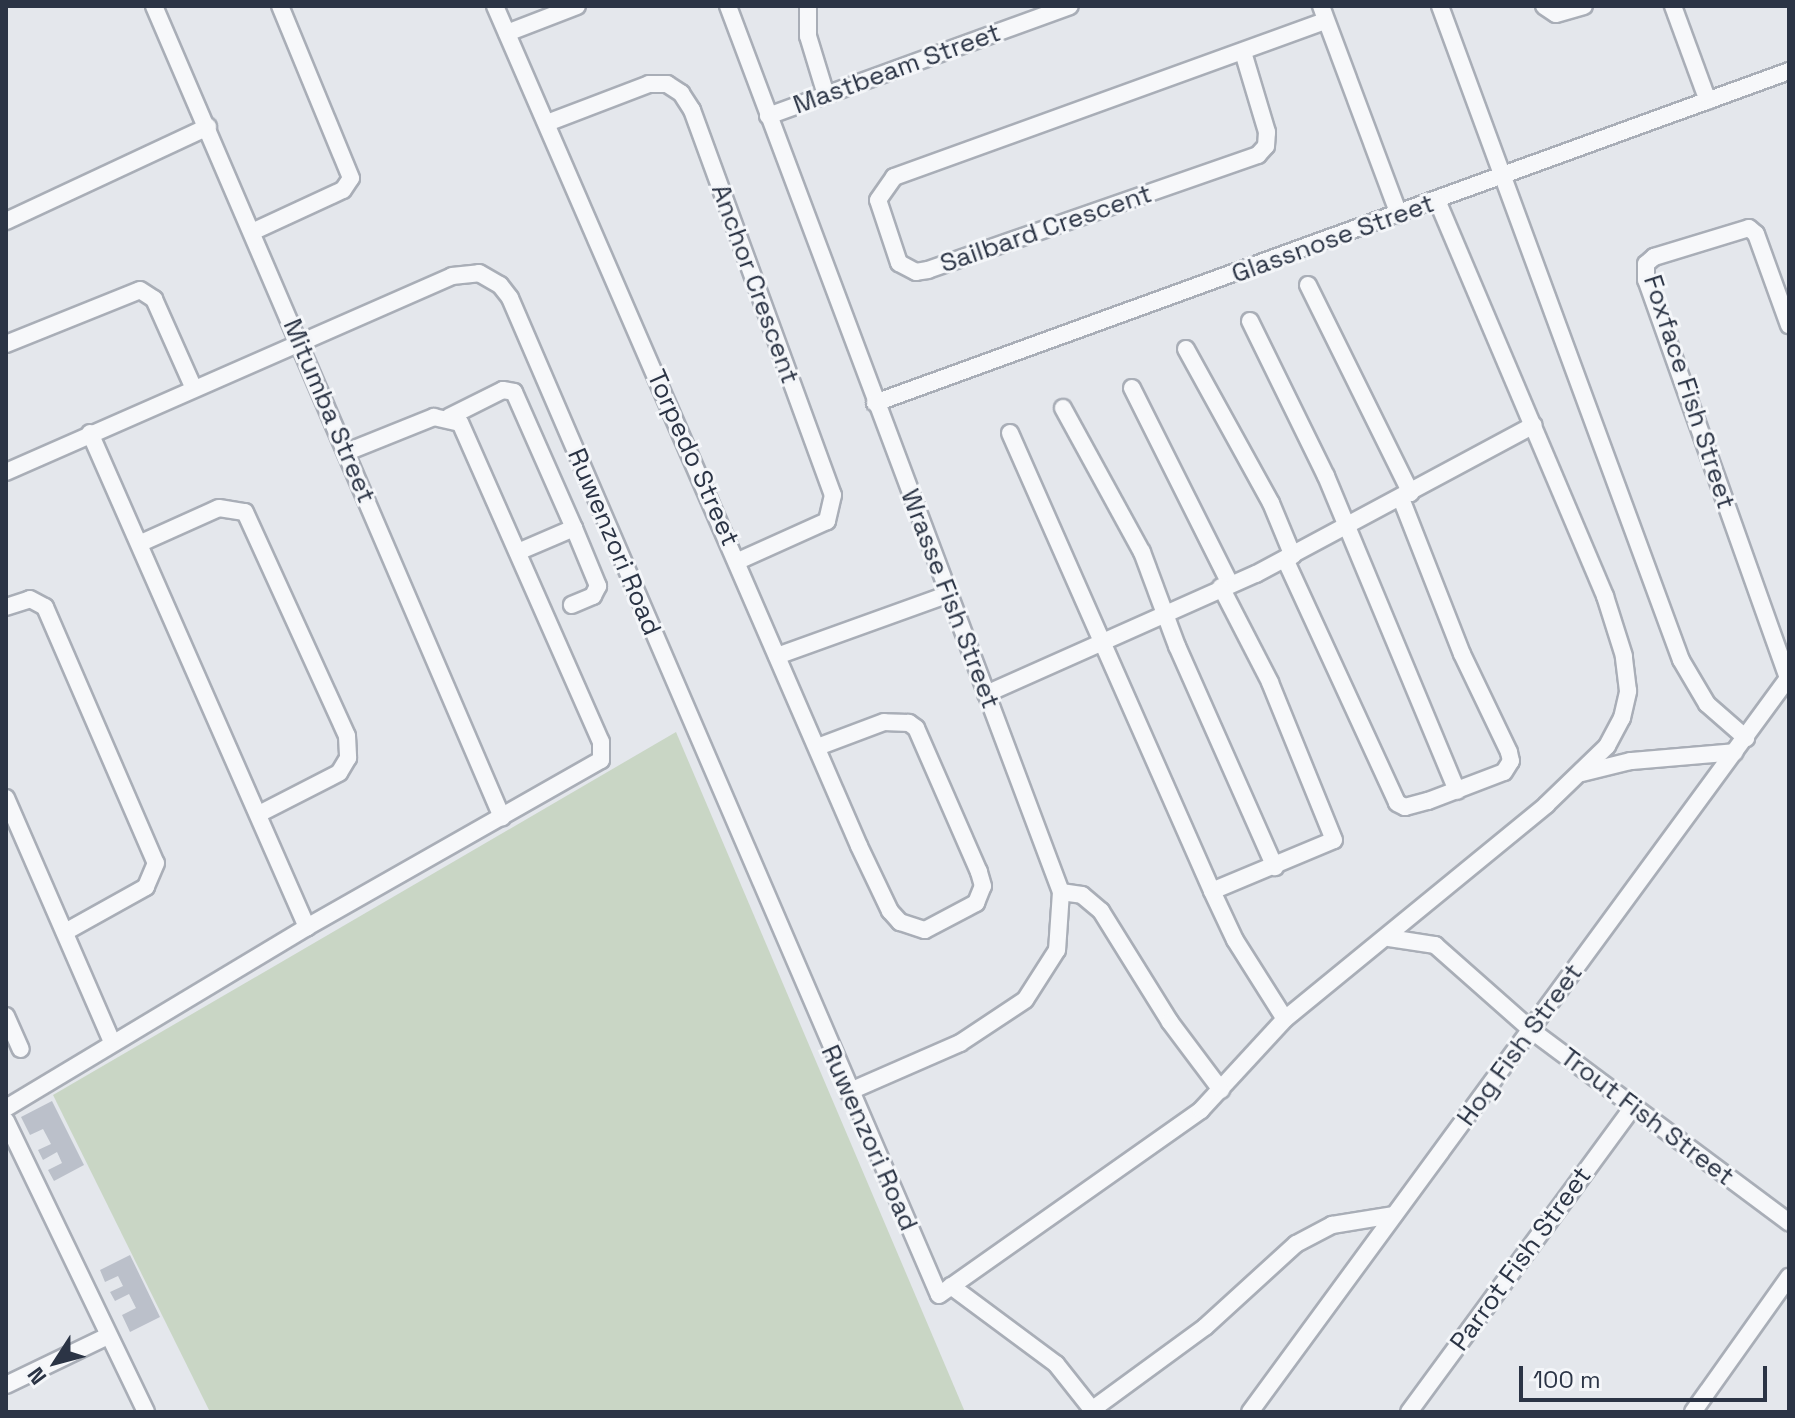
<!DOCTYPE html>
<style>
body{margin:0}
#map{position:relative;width:1795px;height:1418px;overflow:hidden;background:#e4e7ec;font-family:"Space Grotesk",sans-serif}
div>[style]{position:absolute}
.green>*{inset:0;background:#c9d6c5}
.building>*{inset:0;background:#bbc0ca}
.roads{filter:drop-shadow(2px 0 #a9aeb7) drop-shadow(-2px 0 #a9aeb7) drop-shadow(0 2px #a9aeb7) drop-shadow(0 -2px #a9aeb7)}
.minor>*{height:16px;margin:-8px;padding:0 8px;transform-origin:8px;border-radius:8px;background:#f7f8fa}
span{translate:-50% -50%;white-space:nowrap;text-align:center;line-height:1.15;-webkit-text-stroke:6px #f4f6f9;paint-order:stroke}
.street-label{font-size:26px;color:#2b3445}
.frame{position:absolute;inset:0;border:8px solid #2b3445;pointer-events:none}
.north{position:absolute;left:16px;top:1322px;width:80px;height:80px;-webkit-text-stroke:6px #f4f6f9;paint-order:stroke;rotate:234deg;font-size:22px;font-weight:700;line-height:32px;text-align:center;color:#2b3445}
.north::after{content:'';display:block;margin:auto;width:28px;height:36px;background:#2b3445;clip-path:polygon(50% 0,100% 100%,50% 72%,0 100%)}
.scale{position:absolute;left:1519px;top:1366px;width:248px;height:36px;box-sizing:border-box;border:4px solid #2b3445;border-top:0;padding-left:10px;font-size:24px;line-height:28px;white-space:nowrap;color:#2b3445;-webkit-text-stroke:6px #f4f6f9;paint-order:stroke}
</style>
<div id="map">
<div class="green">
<i style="clip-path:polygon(676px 732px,965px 1412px,210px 1412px,53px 1095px)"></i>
</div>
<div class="building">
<i style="clip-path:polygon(52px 1101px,84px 1165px,54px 1181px,48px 1170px,62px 1163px,57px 1152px,43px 1160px,38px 1150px,51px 1144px,43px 1129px,30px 1135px,21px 1117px)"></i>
<i style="clip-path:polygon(130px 1255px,160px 1317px,130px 1332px,122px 1315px,136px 1308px,129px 1294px,115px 1301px,110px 1292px,123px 1286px,118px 1276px,105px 1282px,100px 1270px)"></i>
</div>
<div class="roads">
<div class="minor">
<i style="left:154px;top:6px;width:883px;rotate:66.78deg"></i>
<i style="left:495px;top:6px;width:915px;rotate:66.57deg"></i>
<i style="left:859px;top:846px;width:72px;rotate:64.5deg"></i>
<i style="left:890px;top:911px;width:15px;rotate:48deg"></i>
<i style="left:900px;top:922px;width:26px;rotate:18deg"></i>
<i style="left:925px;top:930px;width:58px;rotate:-27.9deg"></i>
<i style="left:976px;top:903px;width:18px;rotate:-68deg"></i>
<i style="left:983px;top:886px;width:15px;rotate:-106deg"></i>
<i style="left:979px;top:872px;width:157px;rotate:-113.6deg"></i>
<i style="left:916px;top:728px;width:9px;rotate:-144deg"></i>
<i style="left:909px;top:723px;width:25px;rotate:-178deg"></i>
<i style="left:884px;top:722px;width:71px;rotate:159.3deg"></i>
<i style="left:728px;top:6px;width:947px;rotate:69.4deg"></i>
<i style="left:1061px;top:892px;width:58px;rotate:93.9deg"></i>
<i style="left:1057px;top:950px;width:59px;rotate:122.6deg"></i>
<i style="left:1025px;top:1000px;width:78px;rotate:146.5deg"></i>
<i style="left:960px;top:1043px;width:122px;rotate:156.4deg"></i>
<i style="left:808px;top:6px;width:30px;rotate:90deg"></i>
<i style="left:808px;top:36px;width:62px;rotate:73deg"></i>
<i style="left:1321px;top:6px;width:223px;rotate:69.5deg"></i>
<i style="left:1440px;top:6px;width:697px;rotate:69.77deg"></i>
<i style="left:1681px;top:660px;width:51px;rotate:59.4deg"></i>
<i style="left:1707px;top:704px;width:52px;rotate:41.1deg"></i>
<i style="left:1544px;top:6px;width:14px;rotate:34deg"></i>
<i style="left:1556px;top:14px;width:29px;rotate:-16deg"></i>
<i style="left:1673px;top:6px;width:101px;rotate:69.8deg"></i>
<i style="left:507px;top:33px;width:75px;rotate:-21.1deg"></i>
<i style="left:1243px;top:52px;width:84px;rotate:73.3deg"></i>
<i style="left:1267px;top:132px;width:14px;rotate:94deg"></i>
<i style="left:1266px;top:146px;width:12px;rotate:132deg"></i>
<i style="left:1258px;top:155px;width:349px;rotate:160.8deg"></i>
<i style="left:928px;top:270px;width:12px;rotate:171deg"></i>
<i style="left:916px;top:272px;width:19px;rotate:-152deg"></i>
<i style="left:899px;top:263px;width:66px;rotate:-108.4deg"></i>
<i style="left:878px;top:200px;width:28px;rotate:-55deg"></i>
<i style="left:894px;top:177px;width:459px;rotate:-19.9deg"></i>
<i style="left:768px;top:116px;width:321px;rotate:-20deg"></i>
<i style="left:547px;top:123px;width:109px;rotate:-20.9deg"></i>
<i style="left:649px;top:84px;width:18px"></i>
<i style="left:667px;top:84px;width:17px;rotate:33deg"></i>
<i style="left:681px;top:93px;width:20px;rotate:57deg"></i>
<i style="left:692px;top:110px;width:410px;rotate:69.9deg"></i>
<i style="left:833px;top:495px;width:27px;rotate:103deg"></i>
<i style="left:827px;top:521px;width:98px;rotate:155.8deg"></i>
<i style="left:6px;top:221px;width:223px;rotate:-25deg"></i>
<i style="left:252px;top:232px;width:100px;rotate:-24.8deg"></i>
<i style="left:343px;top:190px;width:14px;rotate:-56deg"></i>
<i style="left:351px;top:178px;width:186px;rotate:-112.4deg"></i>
<i style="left:1308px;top:285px;width:232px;rotate:63.7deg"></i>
<i style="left:1250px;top:321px;width:173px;rotate:63.9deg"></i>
<i style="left:1326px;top:476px;width:341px;rotate:67.4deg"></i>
<i style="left:6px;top:344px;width:144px;rotate:-21.9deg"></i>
<i style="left:140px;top:290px;width:17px;rotate:33deg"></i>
<i style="left:154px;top:299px;width:98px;rotate:66deg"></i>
<i style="left:1186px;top:349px;width:176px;rotate:61.1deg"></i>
<i style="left:1271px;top:503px;width:57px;rotate:67.5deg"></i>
<i style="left:1132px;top:388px;width:219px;rotate:63.4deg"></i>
<i style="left:875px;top:403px;width:972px;rotate:-19.96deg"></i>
<i style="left:1063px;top:408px;width:164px;rotate:61.3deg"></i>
<i style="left:1142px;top:552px;width:100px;rotate:69.6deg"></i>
<i style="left:1177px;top:646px;width:242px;rotate:66.1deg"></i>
<i style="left:449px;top:417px;width:60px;rotate:-26.6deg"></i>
<i style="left:503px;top:390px;width:11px;rotate:10deg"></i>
<i style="left:514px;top:392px;width:149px;rotate:66.2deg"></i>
<i style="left:90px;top:433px;width:540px;rotate:66.29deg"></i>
<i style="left:1010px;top:433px;width:501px;rotate:66.2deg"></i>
<i style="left:1212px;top:891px;width:54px;rotate:64.9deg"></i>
<i style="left:1235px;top:940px;width:93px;rotate:57.7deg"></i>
<i style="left:6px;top:472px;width:487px;rotate:-23.7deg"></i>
<i style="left:452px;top:276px;width:27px;rotate:-6deg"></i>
<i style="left:479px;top:273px;width:24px;rotate:30deg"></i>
<i style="left:500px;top:285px;width:16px;rotate:52deg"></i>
<i style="left:510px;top:298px;width:1085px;rotate:66.72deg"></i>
<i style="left:939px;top:1295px;width:321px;rotate:-35.2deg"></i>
<i style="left:1201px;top:1110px;width:124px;rotate:-47.3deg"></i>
<i style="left:1285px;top:1019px;width:338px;rotate:-39.3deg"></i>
<i style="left:1546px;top:805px;width:85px;rotate:-44deg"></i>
<i style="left:1607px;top:746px;width:32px;rotate:-62deg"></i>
<i style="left:1622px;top:718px;width:28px;rotate:-77deg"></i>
<i style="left:1628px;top:691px;width:35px;rotate:-97deg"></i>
<i style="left:1624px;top:656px;width:63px;rotate:-107.6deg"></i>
<i style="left:1605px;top:596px;width:429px;rotate:-113deg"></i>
<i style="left:141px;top:543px;width:85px;rotate:-24.2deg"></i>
<i style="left:219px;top:508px;width:26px;rotate:9deg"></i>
<i style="left:245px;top:512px;width:246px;rotate:65.5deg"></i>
<i style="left:347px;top:736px;width:22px;rotate:87deg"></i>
<i style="left:348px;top:758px;width:17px;rotate:121deg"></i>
<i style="left:339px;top:773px;width:90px;rotate:152.9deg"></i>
<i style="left:518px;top:552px;width:61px;rotate:-23.2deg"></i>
<i style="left:574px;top:528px;width:63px;rotate:67.5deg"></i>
<i style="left:598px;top:586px;width:11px;rotate:117deg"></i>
<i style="left:593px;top:596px;width:23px;rotate:157deg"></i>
<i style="left:1285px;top:559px;width:268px;rotate:65.3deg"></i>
<i style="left:1397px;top:803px;width:9px;rotate:27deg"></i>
<i style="left:1405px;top:807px;width:24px;rotate:-15deg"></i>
<i style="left:1428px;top:801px;width:81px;rotate:-20.9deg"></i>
<i style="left:1504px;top:772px;width:13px;rotate:-58deg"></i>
<i style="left:1511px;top:761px;width:9px;rotate:-103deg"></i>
<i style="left:1509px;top:752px;width:109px;rotate:-115.6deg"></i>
<i style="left:1462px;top:654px;width:168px;rotate:-111.4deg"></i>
<i style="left:6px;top:607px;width:25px;rotate:-18deg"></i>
<i style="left:30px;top:599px;width:17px;rotate:28deg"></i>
<i style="left:45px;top:607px;width:279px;rotate:66.6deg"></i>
<i style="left:156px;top:863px;width:26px;rotate:113deg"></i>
<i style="left:146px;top:887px;width:93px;rotate:150.9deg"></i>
<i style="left:777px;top:656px;width:183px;rotate:-19.8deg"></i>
<i style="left:1788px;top:678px;width:423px;rotate:-109.6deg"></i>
<i style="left:1646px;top:280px;width:16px;rotate:-90deg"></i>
<i style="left:1646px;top:264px;width:11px;rotate:-41deg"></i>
<i style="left:1654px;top:257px;width:99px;rotate:-17deg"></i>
<i style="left:1749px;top:228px;width:9px;rotate:41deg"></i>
<i style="left:1756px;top:234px;width:97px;rotate:70.1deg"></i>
<i style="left:986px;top:694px;width:295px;rotate:-24deg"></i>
<i style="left:1256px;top:574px;width:315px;rotate:-28.2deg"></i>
<i style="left:1582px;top:773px;width:50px;rotate:-13.8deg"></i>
<i style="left:1631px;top:761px;width:104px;rotate:-4.9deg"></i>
<i style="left:6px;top:798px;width:266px;rotate:66.5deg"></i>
<i style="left:1212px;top:891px;width:132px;rotate:-22.7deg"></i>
<i style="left:1334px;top:840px;width:170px;rotate:-112.1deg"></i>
<i style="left:1270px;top:682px;width:107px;rotate:-117.3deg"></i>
<i style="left:1061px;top:892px;width:21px;rotate:8deg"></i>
<i style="left:1082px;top:895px;width:25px;rotate:40deg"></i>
<i style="left:1101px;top:911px;width:131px;rotate:58.1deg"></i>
<i style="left:1170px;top:1022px;width:85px;rotate:53.1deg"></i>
<i style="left:1389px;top:938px;width:47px;rotate:8.7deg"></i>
<i style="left:1435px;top:945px;width:128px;rotate:41.5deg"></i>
<i style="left:1531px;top:1030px;width:322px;rotate:36.7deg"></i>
<i style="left:6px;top:1016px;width:36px;rotate:66deg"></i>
<i style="left:6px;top:1108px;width:351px;rotate:-31deg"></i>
<i style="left:307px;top:927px;width:338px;rotate:-29.6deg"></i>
<i style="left:601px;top:760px;width:18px;rotate:-90deg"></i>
<i style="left:601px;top:742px;width:349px;rotate:-113.8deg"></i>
<i style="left:460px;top:423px;width:27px;rotate:-167deg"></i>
<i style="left:434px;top:417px;width:94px;rotate:158.1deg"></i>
<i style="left:6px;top:1121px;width:323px;rotate:64.3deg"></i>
<i style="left:951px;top:1286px;width:131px;rotate:36.6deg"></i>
<i style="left:1056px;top:1364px;width:61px;rotate:51.6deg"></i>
<i style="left:6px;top:1385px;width:113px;rotate:-25.7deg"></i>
<i style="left:1093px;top:1409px;width:139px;rotate:-36.2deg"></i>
<i style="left:1205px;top:1327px;width:123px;rotate:-42.4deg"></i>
<i style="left:1296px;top:1244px;width:41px;rotate:-27.8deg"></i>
<i style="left:1332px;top:1225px;width:63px;rotate:-9.2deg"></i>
<i style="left:1250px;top:1412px;width:911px;rotate:-53.75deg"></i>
<i style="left:1409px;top:1412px;width:378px;rotate:-53.7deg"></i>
<i style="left:1693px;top:1412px;width:166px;rotate:-54.6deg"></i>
</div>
</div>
<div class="street-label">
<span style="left:897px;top:69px;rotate:-20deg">Mastbeam Street</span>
<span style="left:1046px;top:229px;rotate:-19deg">Sailbard Crescent</span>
<span style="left:1333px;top:239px;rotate:-20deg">Glassnose Street</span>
<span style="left:755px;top:284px;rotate:70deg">Anchor Crescent</span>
<span style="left:1689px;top:392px;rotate:72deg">Foxface Fish Street</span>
<span style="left:329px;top:411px;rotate:67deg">Mitumba Street</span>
<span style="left:693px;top:458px;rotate:66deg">Torpedo Street</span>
<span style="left:614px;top:542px;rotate:67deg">Ruwenzori Road</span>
<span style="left:950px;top:599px;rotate:69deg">Wrasse Fish Street</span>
<span style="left:1520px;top:1045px;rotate:-54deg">Hog Fish Street</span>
<span style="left:1647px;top:1117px;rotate:37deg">Trout Fish Street</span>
<span style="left:869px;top:1138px;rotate:66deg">Ruwenzori Road</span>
<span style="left:1521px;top:1259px;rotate:-54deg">Parrot Fish Street</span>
</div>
<div class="frame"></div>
<div class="north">N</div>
<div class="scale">100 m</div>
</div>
